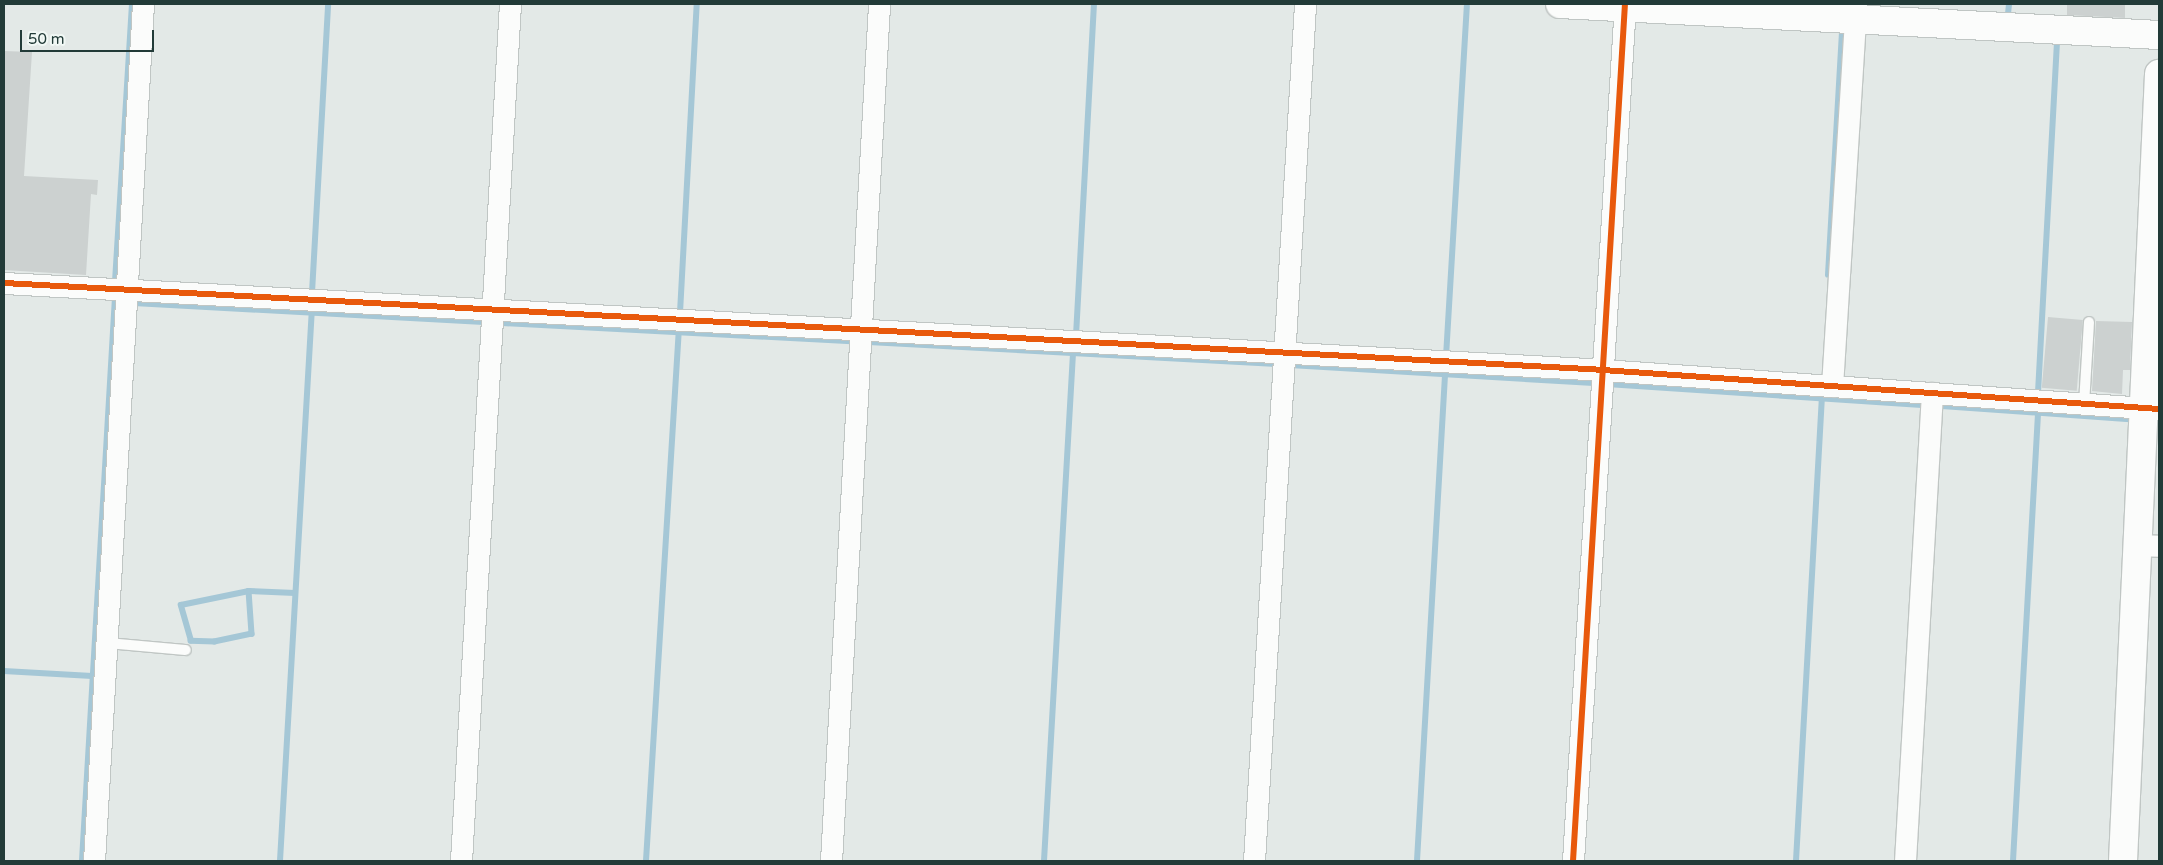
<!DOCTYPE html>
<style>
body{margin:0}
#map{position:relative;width:2163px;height:865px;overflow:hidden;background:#e3e9e7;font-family:"Varela Round",sans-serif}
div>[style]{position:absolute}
.stream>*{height:5.5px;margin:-2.75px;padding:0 2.75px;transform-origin:2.75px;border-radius:2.75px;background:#a5c7d6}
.building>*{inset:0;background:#ccd1d0;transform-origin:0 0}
.roads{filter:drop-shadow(1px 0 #c0c6c4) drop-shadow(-1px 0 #c0c6c4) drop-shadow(0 1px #c0c6c4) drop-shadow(0 -1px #c0c6c4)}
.lane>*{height:10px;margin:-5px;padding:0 5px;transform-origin:5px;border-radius:5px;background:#fbfcfb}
.street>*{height:21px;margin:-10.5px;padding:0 10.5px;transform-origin:10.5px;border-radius:10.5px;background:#fbfcfb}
.secondary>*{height:28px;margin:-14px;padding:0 14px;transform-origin:14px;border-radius:14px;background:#fbfcfb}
.cycleway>*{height:6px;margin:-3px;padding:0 3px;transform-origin:3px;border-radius:3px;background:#e8590c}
span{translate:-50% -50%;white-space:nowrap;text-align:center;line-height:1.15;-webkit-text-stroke:4px #f1f8f5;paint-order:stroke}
.frame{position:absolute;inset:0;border:5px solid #223b38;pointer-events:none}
.scale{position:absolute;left:20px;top:30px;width:134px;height:22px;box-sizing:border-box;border:2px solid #223b38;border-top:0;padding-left:6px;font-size:15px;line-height:18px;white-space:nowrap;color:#223b38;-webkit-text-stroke:4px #f1f8f5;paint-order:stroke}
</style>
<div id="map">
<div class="stream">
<i style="left:2008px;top:14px;width:10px;rotate:-84deg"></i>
<i style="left:1828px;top:275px;width:244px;rotate:-86.7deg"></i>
<i style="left:115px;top:282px;width:279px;rotate:-86.5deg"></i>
<i style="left:312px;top:293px;width:289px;rotate:-86.8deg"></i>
<i style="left:134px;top:303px;width:350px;rotate:3.1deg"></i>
<i style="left:680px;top:313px;width:309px;rotate:-86.9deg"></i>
<i style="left:503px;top:323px;width:349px;rotate:3deg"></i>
<i style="left:1076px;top:336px;width:332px;rotate:-86.9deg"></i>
<i style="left:869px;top:342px;width:408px;rotate:3.1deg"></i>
<i style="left:1446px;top:357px;width:351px;rotate:-86.6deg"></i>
<i style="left:1290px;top:365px;width:304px;rotate:3.4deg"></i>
<i style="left:1607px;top:384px;width:319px;rotate:3.8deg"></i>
<i style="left:2038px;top:393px;width:350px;rotate:-86.9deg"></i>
<i style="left:1942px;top:406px;width:188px;rotate:4deg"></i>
<i style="left:249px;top:591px;width:43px;rotate:86deg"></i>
<i style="left:252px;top:634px;width:38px;rotate:168deg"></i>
<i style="left:215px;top:642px;width:24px;rotate:-178deg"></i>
<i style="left:191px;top:641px;width:37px;rotate:-106deg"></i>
<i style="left:181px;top:605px;width:69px;rotate:-11.6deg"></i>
<i style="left:249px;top:591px;width:46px;rotate:2.5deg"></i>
<i style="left:4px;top:671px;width:88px;rotate:3.3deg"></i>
<i style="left:82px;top:861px;width:565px;rotate:-86.65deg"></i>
<i style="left:280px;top:861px;width:554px;rotate:-86.69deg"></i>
<i style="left:646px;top:861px;width:534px;rotate:-86.46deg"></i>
<i style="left:1044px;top:861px;width:509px;rotate:-86.73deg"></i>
<i style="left:1417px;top:861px;width:492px;rotate:-86.7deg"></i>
<i style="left:1796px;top:861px;width:468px;rotate:-86.8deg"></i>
<i style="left:2013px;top:861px;width:454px;rotate:-86.8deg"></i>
</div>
<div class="building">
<i style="clip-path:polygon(2067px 4px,2125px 4px,2125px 18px,2067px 15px)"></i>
<i style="clip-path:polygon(4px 51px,32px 52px,24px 176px,98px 180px,97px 195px,91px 194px,86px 275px,4px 270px)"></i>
<i style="left:2048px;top:317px;width:35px;height:71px;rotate:5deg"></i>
<i style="clip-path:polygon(2096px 321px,2132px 322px,2130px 370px,2123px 370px,2122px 394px,2092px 391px)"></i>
</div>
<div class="roads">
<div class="lane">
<i style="left:2084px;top:404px;width:82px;rotate:-86.5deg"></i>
<i style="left:107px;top:643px;width:79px;rotate:5.1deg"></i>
</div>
<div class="street">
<i style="left:4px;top:283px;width:1601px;rotate:3.11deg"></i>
<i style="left:1603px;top:370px;width:557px;rotate:4.01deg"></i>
<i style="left:1832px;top:386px;width:383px;rotate:-86.4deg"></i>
<i style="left:2135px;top:545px;width:24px;rotate:2deg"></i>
<i style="left:94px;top:861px;width:858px;rotate:-86.73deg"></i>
<i style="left:461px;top:861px;width:858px;rotate:-86.73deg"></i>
<i style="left:831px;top:861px;width:858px;rotate:-86.79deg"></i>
<i style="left:1254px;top:861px;width:859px;rotate:-86.59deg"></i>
<i style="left:1573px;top:861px;width:859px;rotate:-86.53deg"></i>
<i style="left:1905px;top:861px;width:469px;rotate:-86.7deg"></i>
</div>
<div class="secondary">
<i style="left:1560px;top:4px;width:600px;rotate:2.96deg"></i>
<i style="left:2123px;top:861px;width:788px;rotate:-87.38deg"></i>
</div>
</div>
<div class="cycleway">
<i style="left:4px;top:283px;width:1601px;rotate:3.11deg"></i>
<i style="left:1603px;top:370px;width:557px;rotate:4.01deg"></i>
<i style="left:1573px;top:861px;width:859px;rotate:-86.53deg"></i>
</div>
<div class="frame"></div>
<div class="scale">50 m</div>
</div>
